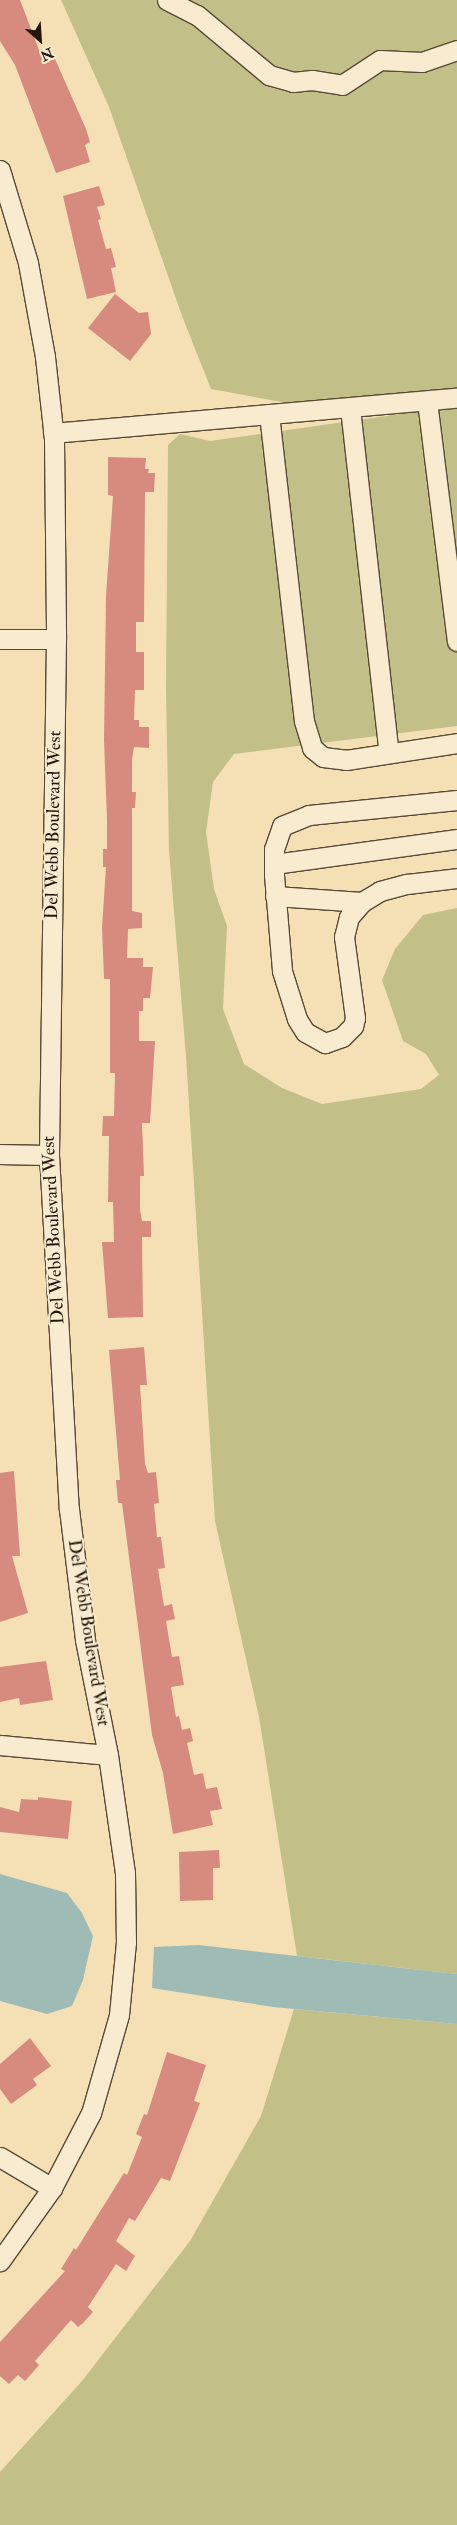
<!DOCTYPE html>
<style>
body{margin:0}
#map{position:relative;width:457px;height:2525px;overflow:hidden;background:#f5e0b5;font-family:"IM FELL Double Pica",serif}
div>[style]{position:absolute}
.green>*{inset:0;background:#c2c088}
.water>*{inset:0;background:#9fbbb6}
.building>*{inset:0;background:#d78b7f}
.roads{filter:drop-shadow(1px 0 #584936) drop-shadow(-1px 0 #584936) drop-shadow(0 1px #584936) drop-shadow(0 -1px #584936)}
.minor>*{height:19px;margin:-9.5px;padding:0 9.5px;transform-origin:9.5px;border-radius:9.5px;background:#f8ebcf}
span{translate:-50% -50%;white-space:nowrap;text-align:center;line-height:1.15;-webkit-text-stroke:4px #f8ebcf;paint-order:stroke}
.street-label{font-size:18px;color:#23170c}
.north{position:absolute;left:15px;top:15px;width:50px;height:50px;-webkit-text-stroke:4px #f8ebcf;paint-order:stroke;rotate:154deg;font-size:14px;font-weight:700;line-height:20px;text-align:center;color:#23170c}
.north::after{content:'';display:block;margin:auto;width:18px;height:22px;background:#23170c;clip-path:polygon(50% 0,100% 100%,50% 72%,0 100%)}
</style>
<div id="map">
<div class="green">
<i style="clip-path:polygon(61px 0,457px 0,457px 390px,298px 405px,211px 389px,182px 316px,109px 107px)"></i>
<i style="clip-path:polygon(457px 406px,457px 726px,234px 754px,213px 782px,206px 832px,214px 889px,227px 926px,223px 1009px,244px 1064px,282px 1088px,322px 1104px,421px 1089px,439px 1075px,426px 1054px,403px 1041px,382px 980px,395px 949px,423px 915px,457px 908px,457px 1974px,297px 1956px,259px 1717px,215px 1521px,186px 1056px,169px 851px,166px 689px,168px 445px,180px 434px,210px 441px)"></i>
<i style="clip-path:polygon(294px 2009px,457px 2024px,457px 2525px,0 2525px,0 2472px,82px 2381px,190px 2241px,261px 2116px)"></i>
</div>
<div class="water">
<i style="clip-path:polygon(0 1874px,67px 1893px,82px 1913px,93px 1936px,83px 1980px,72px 2006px,47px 2014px,0 2001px)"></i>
<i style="clip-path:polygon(199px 1945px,457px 1974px,457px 2024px,273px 2007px,152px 1988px,154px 1947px)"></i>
</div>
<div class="building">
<i style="clip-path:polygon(0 0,20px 0,44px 63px,55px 59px,86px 129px,90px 142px,85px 145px,90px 162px,56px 173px,15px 65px,0 41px)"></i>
<i style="clip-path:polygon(99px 186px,105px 205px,97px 207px,101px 219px,98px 220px,106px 249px,111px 248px,116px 267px,111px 268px,116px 292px,87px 299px,63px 196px)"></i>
<i style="clip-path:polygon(115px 294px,139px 313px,148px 312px,151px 334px,130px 361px,88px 328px)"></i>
<i style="clip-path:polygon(108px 457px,146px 458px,145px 469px,149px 469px,148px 473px,155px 473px,154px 492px,145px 492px,144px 622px,136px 622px,136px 652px,144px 652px,144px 690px,135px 690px,134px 720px,139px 720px,139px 727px,149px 727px,149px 748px,134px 747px,132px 759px,132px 792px,136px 792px,135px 808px,132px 808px,132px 911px,142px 913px,142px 928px,128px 929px,127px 958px,143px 958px,143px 967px,153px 967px,150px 998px,143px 998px,143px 1011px,139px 1011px,139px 1041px,155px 1041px,150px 1123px,142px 1123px,144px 1176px,140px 1176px,140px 1210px,142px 1221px,151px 1221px,151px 1237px,142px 1237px,143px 1317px,108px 1318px,102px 1242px,114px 1242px,113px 1202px,108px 1202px,109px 1136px,102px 1136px,103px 1116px,114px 1116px,115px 1073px,110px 1073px,110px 979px,104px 979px,102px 928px,106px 867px,103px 867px,103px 849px,107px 849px,107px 820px,104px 740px,106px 596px,113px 496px,108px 495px)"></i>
<i style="clip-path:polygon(144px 1347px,147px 1385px,140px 1385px,145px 1464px,148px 1473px,156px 1472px,159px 1503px,154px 1504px,157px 1537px,161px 1537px,165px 1568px,158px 1569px,164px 1606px,172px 1604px,175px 1619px,166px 1621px,172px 1657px,179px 1656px,184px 1685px,171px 1687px,176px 1717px,179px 1716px,182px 1730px,190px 1728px,193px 1741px,187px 1743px,194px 1775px,203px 1773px,206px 1789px,217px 1787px,222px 1809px,210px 1811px,213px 1825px,173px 1834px,163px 1773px,152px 1735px,122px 1503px,118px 1503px,116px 1480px,120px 1480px,109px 1350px)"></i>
<i style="clip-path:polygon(14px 1471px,20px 1556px,12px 1556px,28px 1613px,0 1622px,0 1473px)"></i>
<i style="clip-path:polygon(46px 1661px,53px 1700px,20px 1705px,19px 1698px,0 1702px,0 1667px)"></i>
<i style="clip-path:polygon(38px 1797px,72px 1801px,68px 1839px,0 1832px,0 1807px,19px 1812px,21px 1799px,38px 1800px)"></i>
<i style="clip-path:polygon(219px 1850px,220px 1868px,213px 1868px,213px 1900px,180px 1901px,179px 1852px)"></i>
<i style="clip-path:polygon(30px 2038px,51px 2066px,33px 2079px,37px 2085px,11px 2104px,0 2089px,0 2064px)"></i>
<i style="clip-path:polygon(167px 2052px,206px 2065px,194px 2101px,200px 2103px,170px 2181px,161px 2178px,135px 2221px,129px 2218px,116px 2241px,135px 2256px,126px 2271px,116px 2264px,88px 2307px,93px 2312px,83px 2323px,78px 2327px,71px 2320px,35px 2361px,39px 2365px,25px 2381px,18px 2375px,9px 2384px,0 2376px,0 2342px,65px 2271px,61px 2269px,74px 2248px,76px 2250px,124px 2173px,127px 2175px,142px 2137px,136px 2134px,144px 2114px,147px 2115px)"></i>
</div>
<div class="roads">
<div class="minor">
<i style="left:167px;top:0;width:34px;rotate:27deg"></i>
<i style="left:197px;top:15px;width:94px;rotate:39.8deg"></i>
<i style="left:269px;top:75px;width:25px;rotate:16deg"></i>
<i style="left:293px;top:82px;width:19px;rotate:-6deg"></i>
<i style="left:312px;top:80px;width:30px;rotate:9deg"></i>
<i style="left:342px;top:85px;width:45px;rotate:-33.3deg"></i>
<i style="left:380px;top:60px;width:42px;rotate:2.7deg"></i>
<i style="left:422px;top:62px;width:37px;rotate:-19deg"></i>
<i style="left:0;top:170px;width:97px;rotate:73.2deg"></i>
<i style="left:28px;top:263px;width:96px;rotate:79.7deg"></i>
<i style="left:45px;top:357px;width:82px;rotate:83.7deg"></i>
<i style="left:54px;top:439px;width:200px;rotate:89.4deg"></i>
<i style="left:56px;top:639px;width:516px;rotate:90.78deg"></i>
<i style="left:49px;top:1155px;width:355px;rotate:86.8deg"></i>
<i style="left:69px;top:1509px;width:132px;rotate:83deg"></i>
<i style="left:85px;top:1640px;width:117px;rotate:78.7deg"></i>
<i style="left:108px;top:1755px;width:119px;rotate:81.8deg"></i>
<i style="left:125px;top:1873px;width:69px;rotate:89.2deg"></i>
<i style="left:126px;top:1942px;width:73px;rotate:95.5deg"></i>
<i style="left:119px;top:2015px;width:102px;rotate:105.9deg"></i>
<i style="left:91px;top:2113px;width:85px;rotate:117.5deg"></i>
<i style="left:52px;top:2188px;width:90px;rotate:125.5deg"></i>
<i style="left:427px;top:401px;width:242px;rotate:82.9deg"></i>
<i style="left:350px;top:408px;width:347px;rotate:83.6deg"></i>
<i style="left:269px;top:414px;width:309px;rotate:83.5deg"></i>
<i style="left:304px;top:721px;width:28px;rotate:73deg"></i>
<i style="left:312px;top:748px;width:14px;rotate:39deg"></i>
<i style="left:323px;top:757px;width:23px;rotate:7deg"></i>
<i style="left:346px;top:760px;width:112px;rotate:-8.7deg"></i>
<i style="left:53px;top:433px;width:406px;rotate:-5deg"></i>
<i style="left:0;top:639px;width:56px"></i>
<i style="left:457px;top:800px;width:149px;rotate:174.2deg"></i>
<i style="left:309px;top:815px;width:29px;rotate:158deg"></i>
<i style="left:282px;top:826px;width:24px;rotate:109deg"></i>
<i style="left:274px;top:849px;width:26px;rotate:90deg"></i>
<i style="left:274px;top:875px;width:96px;rotate:85.2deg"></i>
<i style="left:282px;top:971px;width:50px;rotate:72.6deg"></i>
<i style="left:297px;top:1019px;width:15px;rotate:58deg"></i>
<i style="left:305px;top:1032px;width:23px;rotate:29deg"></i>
<i style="left:325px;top:1043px;width:18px;rotate:-19deg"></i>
<i style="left:342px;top:1037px;width:16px;rotate:-45deg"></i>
<i style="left:353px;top:1026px;width:8px;rotate:-76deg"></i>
<i style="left:355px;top:1018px;width:82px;rotate:-97.7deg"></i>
<i style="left:344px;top:937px;width:21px;rotate:-76deg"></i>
<i style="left:349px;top:917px;width:20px;rotate:-49deg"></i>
<i style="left:362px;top:902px;width:21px;rotate:-31deg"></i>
<i style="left:380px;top:891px;width:28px;rotate:-15deg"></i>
<i style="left:407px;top:884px;width:50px;rotate:-6.8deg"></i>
<i style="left:274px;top:864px;width:185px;rotate:-7.8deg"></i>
<i style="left:275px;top:896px;width:87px;rotate:3.9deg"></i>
<i style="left:0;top:1154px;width:49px;rotate:1.2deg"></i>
<i style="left:0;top:1745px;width:108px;rotate:5.3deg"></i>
<i style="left:0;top:2157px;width:61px;rotate:30.8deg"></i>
</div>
</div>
<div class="street-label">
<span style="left:54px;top:825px;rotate:-89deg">Del Webb Boulevard West</span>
<span style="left:54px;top:1230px;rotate:-93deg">Del Webb Boulevard West</span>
<span style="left:88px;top:1633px;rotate:81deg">Del Webb Boulevard West</span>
</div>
<div class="north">N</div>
</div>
